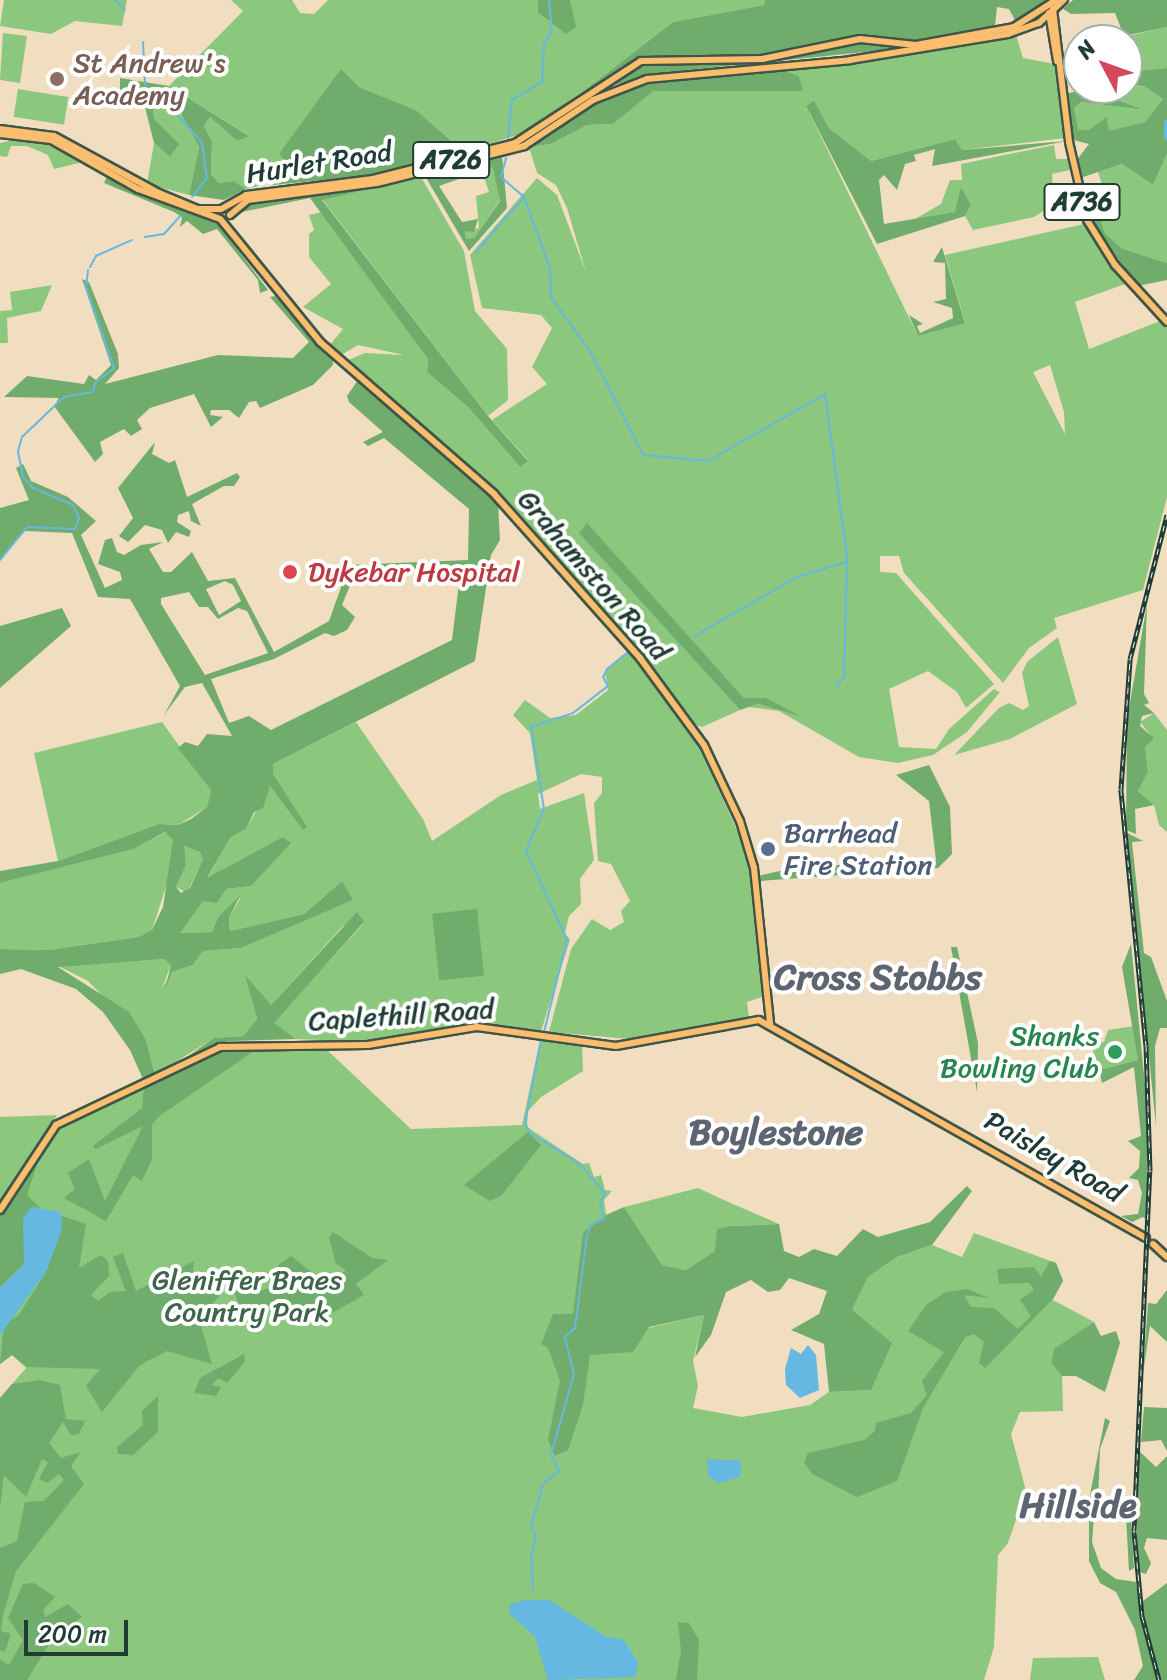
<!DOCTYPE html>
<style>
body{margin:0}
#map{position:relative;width:1167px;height:1680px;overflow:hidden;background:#f1dec1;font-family:Sriracha,sans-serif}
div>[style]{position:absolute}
.green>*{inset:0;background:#8bc77d;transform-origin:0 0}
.forest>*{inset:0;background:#70ac6c;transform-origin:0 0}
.water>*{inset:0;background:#65b8e1}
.stream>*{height:2px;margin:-1px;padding:0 1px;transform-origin:1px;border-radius:1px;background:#65b8e1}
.river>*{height:6px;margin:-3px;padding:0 3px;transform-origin:3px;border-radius:3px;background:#65b8e1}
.roads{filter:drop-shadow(2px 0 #3e5549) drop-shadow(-2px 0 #3e5549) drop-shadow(0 2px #3e5549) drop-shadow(0 -2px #3e5549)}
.major>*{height:6px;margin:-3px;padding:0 3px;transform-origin:3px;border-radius:3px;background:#fbbd6e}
.rail>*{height:5px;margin-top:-2.5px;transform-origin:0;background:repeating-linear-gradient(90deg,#fff 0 6px,#1f3d34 0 12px);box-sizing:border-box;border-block:2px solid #1f3d34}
.dots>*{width:22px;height:22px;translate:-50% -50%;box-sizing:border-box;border:4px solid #fff;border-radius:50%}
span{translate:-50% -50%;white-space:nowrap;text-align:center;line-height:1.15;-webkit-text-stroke:8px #fff;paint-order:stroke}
.shield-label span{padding:2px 6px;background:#fff;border:2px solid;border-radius:6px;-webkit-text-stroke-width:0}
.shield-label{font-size:26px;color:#1f3d34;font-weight:700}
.education-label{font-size:28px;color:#785e54}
.left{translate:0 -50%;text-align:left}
.street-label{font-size:28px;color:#1f3d34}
.health-label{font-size:28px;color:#be3a42}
.service-label{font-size:28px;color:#4e5e75}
.leisure-label{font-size:28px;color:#27864d}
.right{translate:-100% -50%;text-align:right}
.park-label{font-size:28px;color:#3f664a}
.district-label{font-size:36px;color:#5f6471;font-weight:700}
.north{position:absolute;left:1063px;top:24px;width:80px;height:80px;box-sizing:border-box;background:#fff;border:2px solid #a5b1ae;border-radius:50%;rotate:311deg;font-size:22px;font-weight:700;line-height:32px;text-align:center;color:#1f3d34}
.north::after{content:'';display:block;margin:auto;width:28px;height:36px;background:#d1495b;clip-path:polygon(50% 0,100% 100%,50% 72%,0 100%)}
.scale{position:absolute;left:24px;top:1620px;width:104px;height:36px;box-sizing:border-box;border:4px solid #1f3d34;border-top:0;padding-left:10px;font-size:24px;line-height:28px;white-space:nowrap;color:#1f3d34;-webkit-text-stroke:6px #fff;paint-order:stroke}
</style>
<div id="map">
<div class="green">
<i style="clip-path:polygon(4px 0,127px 0,122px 26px,75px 21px,51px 34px,0 26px)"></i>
<i style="clip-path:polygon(231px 0,292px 0,300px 13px,314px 14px,328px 0,765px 0,764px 5px,673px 22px,533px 130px,464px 152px,416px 110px,359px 87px,279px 154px,297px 177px,246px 189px,234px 181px,219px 183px,211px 174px,212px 142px,204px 126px,210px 117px,237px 141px,248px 135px,169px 86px,243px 11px)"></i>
<i style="clip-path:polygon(1167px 27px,1167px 68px,1127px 72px,1127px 40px,1111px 40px)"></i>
<i style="clip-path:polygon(3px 33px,27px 36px,20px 83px,0 80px)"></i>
<i style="clip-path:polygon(evenodd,1016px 35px,1023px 58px,1055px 64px,1066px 138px,962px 150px,955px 139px,871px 161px,829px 128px,814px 100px,806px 106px,918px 336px,965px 322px,945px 255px,1084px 224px,1125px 284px,1075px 302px,1089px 349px,1160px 321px,1167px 328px,1167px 497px,1143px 590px,1054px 618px,1057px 628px,1029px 648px,1003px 683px,904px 573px,899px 556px,880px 556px,880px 572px,896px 573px,994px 684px,966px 708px,957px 692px,928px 671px,889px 689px,899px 747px,936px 749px,949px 729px,994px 689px,1000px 692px,967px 732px,933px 755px,898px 763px,859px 757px,779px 711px,748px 707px,758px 704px,795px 715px,766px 698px,744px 698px,586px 523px,672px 634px,740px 710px,702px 727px,693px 724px,654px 669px,499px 494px,346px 361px,365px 353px,404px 355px,358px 345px,341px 355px,329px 346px,343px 329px,303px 307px,331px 284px,309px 257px,309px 234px,314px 230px,309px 215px,322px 212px,428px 359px,427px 372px,469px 408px,520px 467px,528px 460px,492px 420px,547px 384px,532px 367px,552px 328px,541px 315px,482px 308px,470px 255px,537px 178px,557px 195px,586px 272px,567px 208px,556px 185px,537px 173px,529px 147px,551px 144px,587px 125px,613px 124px,652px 91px,802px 91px,799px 76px,779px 69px,1016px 35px,1050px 365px,1064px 412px,1065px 434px,1033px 372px,1050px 365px)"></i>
<i style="clip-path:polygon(1144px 86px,1163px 99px,1145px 122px,1109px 132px,1107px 118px,1090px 130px,1077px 130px,1074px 108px,1081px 102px,1144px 110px,1087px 88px)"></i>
<i style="left:18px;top:89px;width:51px;height:28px;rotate:9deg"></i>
<i style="clip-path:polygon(153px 102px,179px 110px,199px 147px,189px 195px,147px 184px,154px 143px,170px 157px,154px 119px)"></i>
<i style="clip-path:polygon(13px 140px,39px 141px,83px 162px,54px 169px,48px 155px,27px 146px,11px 146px,7px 157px,0 156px,0 143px)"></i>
<i style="clip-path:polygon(1054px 145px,1056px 159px,1069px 159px,1070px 170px,1052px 174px,1054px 204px,1034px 217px,973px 230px,965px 216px,971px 205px,961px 188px,956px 212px,915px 219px,941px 204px,950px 180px,962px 180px,961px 164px)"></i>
<i style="clip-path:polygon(1167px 154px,1167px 263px,1121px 248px,1105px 233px,1090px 191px,1103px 187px,1098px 172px,1122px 164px,1153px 185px)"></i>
<i style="clip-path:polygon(494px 167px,500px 200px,474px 238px,466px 239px,465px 231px,479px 228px,476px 196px,489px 192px,481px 168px)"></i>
<i style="clip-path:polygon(421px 177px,464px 251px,475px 311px,507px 349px,508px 400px,488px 416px,322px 199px)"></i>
<i style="clip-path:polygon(52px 285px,41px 311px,7px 318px,8px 343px,0 343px,0 311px,12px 310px,10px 292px)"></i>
<i style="clip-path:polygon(1058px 637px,1077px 704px,1010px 739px,954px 755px,999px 708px,1009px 703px,1023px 710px,1029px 706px,1022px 673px,1027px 662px)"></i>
<i style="clip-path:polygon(629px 650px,700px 749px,742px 841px,758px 899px,765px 996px,747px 1002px,749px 1018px,630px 1039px,549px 1032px,571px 949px,592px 919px,610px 930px,624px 922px,621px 911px,630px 901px,611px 864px,598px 861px,594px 803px,602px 793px,602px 777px,581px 774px,538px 794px,540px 809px,584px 793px,594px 860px,580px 879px,581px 904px,569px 916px,565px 933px,570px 940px,541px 1031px,466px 1023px,373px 1042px,296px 1039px,273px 1023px,364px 923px,343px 926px,270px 1006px,246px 977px,257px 1019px,243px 1036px,214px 1038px,155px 1075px,146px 1040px,88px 981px,58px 966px,164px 959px,171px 965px,162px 988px,172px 972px,193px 965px,203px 951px,241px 948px,352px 900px,342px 881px,304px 914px,230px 931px,229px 918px,241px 897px,218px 917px,212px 932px,179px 933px,181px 924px,203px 901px,226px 889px,251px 886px,266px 868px,272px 845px,207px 879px,231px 837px,246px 829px,270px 786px,303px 829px,273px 774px,273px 764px,356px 722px,423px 819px,432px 841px,501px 795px,537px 780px,530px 733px,513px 715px,525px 700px,550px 718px,576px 715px,608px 690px,605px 672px)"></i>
<i style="clip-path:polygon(1154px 713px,1167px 730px,1167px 832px,1159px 825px,1154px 805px,1138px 791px,1148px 772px,1145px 747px,1153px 738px,1140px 722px)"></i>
<i style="clip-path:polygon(162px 722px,211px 790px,207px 807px,178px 825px,159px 824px,58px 861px,34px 753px)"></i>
<i style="clip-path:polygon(166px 832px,174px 840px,173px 865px,152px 930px,138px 937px,49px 950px,0 949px,0 883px,134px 849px)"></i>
<i style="clip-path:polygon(183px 846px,201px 852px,203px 859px,187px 893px,176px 887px,186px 865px)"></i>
<i style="clip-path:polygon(1134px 1026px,1138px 1060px,1099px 1070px,1091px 1044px,1104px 1042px,1108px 1030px)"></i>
<i style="clip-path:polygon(540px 1040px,582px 1043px,583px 1071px,541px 1097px,528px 1111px,527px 1127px,583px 1164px,589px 1163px,594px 1177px,601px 1175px,605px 1190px,612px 1191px,604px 1200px,606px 1214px,648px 1328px,704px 1315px,693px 1361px,698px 1386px,693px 1408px,742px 1417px,810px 1405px,829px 1392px,871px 1390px,852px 1310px,868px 1277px,897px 1257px,932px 1245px,962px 1257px,974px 1233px,1056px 1263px,1063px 1281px,1053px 1300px,1094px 1322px,1054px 1350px,1051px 1363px,1062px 1376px,1063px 1411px,1020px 1412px,1011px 1434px,1026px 1491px,1008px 1543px,998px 1555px,994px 1647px,984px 1680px,0 1680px,0 1398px,26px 1368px,12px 1355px,0 1364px,0 1214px,56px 1129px,205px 1057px,258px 1048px,326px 1049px,411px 1129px,522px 1125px)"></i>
<i style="clip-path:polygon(57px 1115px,7px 1199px,0 1205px,0 1117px)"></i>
<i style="clip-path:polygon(698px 1188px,724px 1200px,779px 1224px,731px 1226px,715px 1251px,686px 1270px,662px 1265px,624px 1207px)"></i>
<i style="clip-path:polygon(1098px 1657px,1105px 1680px,1030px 1680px,1033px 1658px)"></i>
</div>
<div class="forest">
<i style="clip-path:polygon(538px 0,570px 0,576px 27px,566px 34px,538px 12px)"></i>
<i style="clip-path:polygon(765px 0,1050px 0,1016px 22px,1009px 9px,997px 7px,995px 26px,911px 42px,854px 35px,778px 55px,644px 56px,533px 130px,673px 22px,764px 5px)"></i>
<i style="clip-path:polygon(1073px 0,1167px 0,1167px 27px,1124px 36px,1115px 13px,1071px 14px,1063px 9px)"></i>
<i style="clip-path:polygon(861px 40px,904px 48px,667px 72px,605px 87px,649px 63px,782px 60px)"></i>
<i style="clip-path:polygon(1167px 68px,1167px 154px,1153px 185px,1122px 164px,1080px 178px,1076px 161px,1089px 144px,1073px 140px,1066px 94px,1087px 88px,1144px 110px,1081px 102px,1074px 108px,1078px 130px,1089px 130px,1107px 117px,1109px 131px,1145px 122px,1163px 99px,1144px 86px,1127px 85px,1127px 72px)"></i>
<i style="clip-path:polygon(341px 69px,359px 87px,416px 110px,464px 152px,373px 175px,273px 185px,273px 180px,297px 177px,279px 154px)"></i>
<i style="clip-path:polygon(779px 69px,799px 76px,803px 91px,653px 91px,613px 124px,587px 125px,551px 144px,529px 147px,594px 104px,638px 85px)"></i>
<i style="clip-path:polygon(120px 78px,169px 86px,249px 136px,237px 141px,210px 117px,204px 126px,212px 142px,211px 174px,219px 183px,234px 181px,246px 189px,224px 200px,189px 195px,199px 147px,179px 110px,153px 102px,154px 119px,179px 144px,170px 157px,154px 143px,143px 99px,120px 91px)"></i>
<i style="clip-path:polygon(814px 100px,829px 128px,871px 161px,955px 139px,962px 150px,1067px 141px,932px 166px,935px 149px,914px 155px,916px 161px,905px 164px,897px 190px,884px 175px,879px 180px,884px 224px,955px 212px,961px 187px,971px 205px,965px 216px,877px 244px,806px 106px)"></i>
<i style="clip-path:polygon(evenodd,502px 155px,507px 208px,469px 251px,425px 176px,502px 155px,493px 167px,500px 201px,474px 238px,466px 239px,465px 231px,474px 232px,478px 219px,462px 222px,439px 186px,493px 167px)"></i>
<i style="clip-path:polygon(108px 174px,219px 225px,268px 290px,260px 293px,258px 280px,217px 229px,203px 234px,187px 221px,180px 227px,182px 217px,174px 212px,104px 183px)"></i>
<i style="clip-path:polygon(373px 188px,322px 200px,488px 416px,528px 461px,520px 467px,469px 408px,427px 372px,428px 359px,310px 198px,237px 213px,252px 203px)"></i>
<i style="clip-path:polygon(1090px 191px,1105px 233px,1121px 248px,1167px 263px,1167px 280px,1137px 286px,1089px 217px,1083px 193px)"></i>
<i style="clip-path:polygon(942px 247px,965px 323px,918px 336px,909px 315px,923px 324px,917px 326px,920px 333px,953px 318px,952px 308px,933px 302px,946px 299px,945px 263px,933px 262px)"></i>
<i style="clip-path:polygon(82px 279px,89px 282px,118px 354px,119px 368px,105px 384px,218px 355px,293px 358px,309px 342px,270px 297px,275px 296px,333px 356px,333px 365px,313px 385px,260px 408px,256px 401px,249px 402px,239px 418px,229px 410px,211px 410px,210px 415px,223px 417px,211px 427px,194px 394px,150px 408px,137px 420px,142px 429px,131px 436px,124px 429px,100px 442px,103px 454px,95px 462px,54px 406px,59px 398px,4px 397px,27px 376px,84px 384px,89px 375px,96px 380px,111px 365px)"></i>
<i style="clip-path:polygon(evenodd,358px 380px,498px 503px,500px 540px,491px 555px,475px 661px,273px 764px,273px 774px,307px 827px,303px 830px,270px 786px,263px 808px,254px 812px,246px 829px,231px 837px,207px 878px,283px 837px,291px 843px,251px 886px,226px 889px,217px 903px,203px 901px,180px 933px,212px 932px,218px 917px,240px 896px,229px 918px,230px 931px,304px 914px,342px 881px,353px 900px,241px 948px,203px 951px,193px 965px,172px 972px,165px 989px,171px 965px,164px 959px,58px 967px,129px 1012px,146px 1040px,155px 1075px,143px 1079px,130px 1050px,103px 1012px,76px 989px,21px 969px,0 974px,0 949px,49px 950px,138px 937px,152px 930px,163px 907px,173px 840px,165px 832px,134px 849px,0 883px,0 871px,58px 861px,159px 824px,178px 825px,191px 819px,207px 807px,211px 790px,178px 748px,185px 742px,198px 746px,207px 734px,232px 736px,202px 683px,185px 687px,164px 715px,180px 686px,130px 599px,98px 597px,72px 533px,25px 531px,0 559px,0 508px,29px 500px,16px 468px,23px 464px,31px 481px,68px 497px,96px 521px,81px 535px,105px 588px,122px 580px,120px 572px,98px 564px,105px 540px,112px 538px,117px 552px,124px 555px,141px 545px,163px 542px,149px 549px,163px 572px,171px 572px,192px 552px,208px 581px,235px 578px,274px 652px,329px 621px,349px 565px,468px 560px,469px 509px,384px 438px,368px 446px,363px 442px,383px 432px,349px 402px,347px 396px,358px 380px,461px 567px,452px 640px,271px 730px,249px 716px,229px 723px,211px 679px,274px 659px,325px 633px,334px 636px,347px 630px,355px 617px,342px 605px,356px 571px,461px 567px,358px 380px,225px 581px,233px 585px,241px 601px,219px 615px,206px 589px,225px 581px,358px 380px,189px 592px,199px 607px,208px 607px,218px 619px,238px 608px,247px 611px,268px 653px,205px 675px,161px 604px,161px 598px,189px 592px,358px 380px,184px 846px,200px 852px,203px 859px,190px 888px,181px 893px,176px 887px,186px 865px,184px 846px)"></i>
<i style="clip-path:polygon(155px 442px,152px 454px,169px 463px,175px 460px,187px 497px,237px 473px,240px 477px,234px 486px,224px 486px,192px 504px,201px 526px,191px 521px,189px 511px,178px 515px,177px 522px,191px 531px,189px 537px,176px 532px,168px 543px,162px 530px,145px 525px,128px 542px,119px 536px,133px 518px,118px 488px)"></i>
<i style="clip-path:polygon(587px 523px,744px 698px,766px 698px,802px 717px,758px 704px,740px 710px,579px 533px)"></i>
<i style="clip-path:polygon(1147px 604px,1144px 694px,1149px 703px,1144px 705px,1154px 713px,1142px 716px,1140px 726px,1154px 738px,1145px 747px,1148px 772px,1138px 791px,1154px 805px,1135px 809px,1136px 834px,1126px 830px,1127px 720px)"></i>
<i style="clip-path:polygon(62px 608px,71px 626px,0 688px,0 626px)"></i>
<i style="clip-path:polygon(929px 765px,950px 807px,952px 854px,938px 868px,760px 881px,758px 876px,797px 867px,936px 860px,929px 801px,896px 775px)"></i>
<i style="clip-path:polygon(1127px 833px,1143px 841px,1132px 842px,1144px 953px,1151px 957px,1167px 1001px,1167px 1028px,1160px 1028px,1155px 1046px,1156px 1127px)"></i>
<i style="left:477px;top:909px;width:67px;height:45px;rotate:84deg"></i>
<i style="clip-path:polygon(357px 912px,364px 922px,274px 1023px,296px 1039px,228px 1041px,164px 1073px,214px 1038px,243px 1036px,257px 1019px,245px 975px,271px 1005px)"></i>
<i style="clip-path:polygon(1131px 944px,1147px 1105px,1147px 1220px,1143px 1217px,1132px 1222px,1121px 1216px,1138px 1214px,1142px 1193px,1138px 1180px,1129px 1178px,1139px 1168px,1140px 1151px,1128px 1141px,1141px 1136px,1134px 1067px,1102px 1083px,1099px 1070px,1138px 1060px,1122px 967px)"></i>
<i style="clip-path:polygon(951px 947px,957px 947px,978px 1043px,977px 1092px)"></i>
<i style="clip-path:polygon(226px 1048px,258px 1048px,158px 1117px,152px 1125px,152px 1159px,142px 1181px,133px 1175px,106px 1221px,64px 1198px,75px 1189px,68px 1173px,89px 1159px,105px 1201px,143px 1126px,96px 1149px,93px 1146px,142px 1108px,144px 1087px)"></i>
<i style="clip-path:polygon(528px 1132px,541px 1145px,502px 1195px,490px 1201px,464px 1185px)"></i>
<i style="clip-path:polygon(40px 1155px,27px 1195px,40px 1208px,31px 1207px,24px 1226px,24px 1264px,0 1287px,0 1214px)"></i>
<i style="clip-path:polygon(967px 1186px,972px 1191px,932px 1245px,897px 1257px,868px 1277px,852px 1310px,892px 1343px,871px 1390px,829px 1392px,824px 1344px,791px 1330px,819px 1314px,827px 1291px,789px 1278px,780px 1290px,768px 1292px,751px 1280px,726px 1292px,711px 1335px,695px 1357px,704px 1315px,649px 1327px,633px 1352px,590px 1355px,583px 1405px,568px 1450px,555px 1456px,548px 1440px,560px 1381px,548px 1348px,541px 1344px,553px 1314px,573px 1314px,583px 1233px,606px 1215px,624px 1207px,662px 1265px,686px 1270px,715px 1251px,717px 1229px,731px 1226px,779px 1224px,784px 1251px,799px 1257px,814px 1249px,837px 1256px,863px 1229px,878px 1237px,930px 1222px)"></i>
<i style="clip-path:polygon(62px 1216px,86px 1224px,79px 1268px,101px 1255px,108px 1261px,109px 1276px,91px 1295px,98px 1301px,110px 1292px,126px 1291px,113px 1257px,123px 1253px,136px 1291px,194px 1261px,191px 1290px,223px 1292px,199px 1318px,212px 1364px,167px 1351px,140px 1365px,102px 1412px,86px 1386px,100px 1369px,27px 1367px,12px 1355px,0 1364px,4px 1323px,18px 1316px,47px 1270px)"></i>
<i style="clip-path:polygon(333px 1232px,372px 1258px,388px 1260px,356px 1284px,364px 1295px,316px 1322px,291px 1326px,294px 1305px,249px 1311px,247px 1323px,233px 1290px,253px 1294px,273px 1286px,278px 1265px,291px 1256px,328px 1285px,346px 1270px,336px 1264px,329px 1237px)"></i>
<i style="clip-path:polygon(1050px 1261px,1056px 1263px,1063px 1281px,1052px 1300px,985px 1368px,979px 1363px,984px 1342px,974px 1334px,965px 1337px,923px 1408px,897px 1481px,857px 1497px,812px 1474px,804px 1462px,808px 1453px,864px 1440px,875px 1431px,876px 1423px,911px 1413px,927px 1395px,922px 1381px,944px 1352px,908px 1331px,926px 1305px,946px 1292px,967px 1289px,989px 1298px,964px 1295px,971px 1307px,994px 1308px,1018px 1329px,1031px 1316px,1020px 1300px,1034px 1290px,1029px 1283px,999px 1284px,997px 1269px,1034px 1267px,1041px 1277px)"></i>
<i style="clip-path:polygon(1167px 1290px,1167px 1342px,1150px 1326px,1143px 1374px,1148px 1303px,1156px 1304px)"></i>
<i style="clip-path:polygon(1094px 1322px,1101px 1336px,1116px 1331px,1120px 1343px,1105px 1392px,1076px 1376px,1062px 1376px,1051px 1363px,1054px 1349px)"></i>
<i style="clip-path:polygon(244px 1354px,245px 1362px,227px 1383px,218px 1378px,212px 1385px,221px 1387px,216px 1396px,194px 1393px,200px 1378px)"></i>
<i style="clip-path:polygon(40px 1380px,60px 1385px,66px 1419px,85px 1421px,79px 1434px,71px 1435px,63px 1422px,49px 1443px,61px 1458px,81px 1452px,71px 1466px,84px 1484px,16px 1571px,3px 1615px,1px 1631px,11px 1634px,5px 1652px,0 1650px,0 1548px,17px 1541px,25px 1502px,44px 1501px,64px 1480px,59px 1474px,47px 1483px,39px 1479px,48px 1462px,42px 1459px,26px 1497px,4px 1475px,0 1509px,0 1398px,12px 1384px)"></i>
<i style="clip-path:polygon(158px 1396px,158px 1432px,133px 1455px,118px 1454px,117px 1447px,143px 1425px,142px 1411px)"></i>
<i style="clip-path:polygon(1144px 1407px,1167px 1408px,1167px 1451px,1161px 1440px,1141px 1442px)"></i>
<i style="clip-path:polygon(1105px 1418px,1110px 1421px,1100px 1449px,1098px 1500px,1130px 1508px,1134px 1568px,1129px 1571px,1126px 1517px,1094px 1517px,1092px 1542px,1101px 1568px,1116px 1579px,1136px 1582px,1139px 1604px,1167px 1583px,1167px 1680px,1134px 1680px,1143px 1666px,1135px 1630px,1116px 1592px,1100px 1583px,1089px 1561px,1089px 1500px)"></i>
<i style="clip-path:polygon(1137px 1449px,1156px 1467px,1167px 1456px,1167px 1540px,1147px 1538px,1144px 1548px,1151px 1563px,1146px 1574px,1139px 1572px,1137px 1545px)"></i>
<i style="clip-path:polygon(34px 1583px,55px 1597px,43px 1610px,45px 1617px,68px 1604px,82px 1617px,55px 1635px,27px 1680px,0 1680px,0 1660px,9px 1665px,23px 1640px,8px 1618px,23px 1584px)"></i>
<i style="clip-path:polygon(678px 1622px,689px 1623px,699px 1640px,697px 1680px,676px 1680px,681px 1651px)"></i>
</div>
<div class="water">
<i style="clip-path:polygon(31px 1207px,61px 1212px,62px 1229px,47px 1270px,0 1335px,0 1287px,24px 1265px,23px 1219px)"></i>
<i style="clip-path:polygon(808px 1345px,816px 1355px,819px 1390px,800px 1398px,786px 1385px,785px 1369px,791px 1348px,801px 1354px)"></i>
<i style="clip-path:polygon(707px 1459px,741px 1461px,740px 1477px,719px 1483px,708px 1477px)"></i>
<i style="clip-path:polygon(526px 1600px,549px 1600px,605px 1636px,624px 1640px,638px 1662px,636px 1677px,548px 1680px,535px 1637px,509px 1613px,510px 1604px)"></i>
</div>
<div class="stream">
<i style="left:115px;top:0;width:14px;rotate:45deg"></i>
<i style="left:143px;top:42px;width:43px;rotate:87.3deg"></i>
<i style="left:147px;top:99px;width:32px;rotate:26deg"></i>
<i style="left:176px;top:113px;width:40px;rotate:49deg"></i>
<i style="left:202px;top:143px;width:35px;rotate:82deg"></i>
<i style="left:207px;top:178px;width:24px;rotate:128deg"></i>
<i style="left:508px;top:140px;width:40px;rotate:-84.3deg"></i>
<i style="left:512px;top:100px;width:35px;rotate:-31deg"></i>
<i style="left:542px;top:82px;width:37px;rotate:-87deg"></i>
<i style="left:544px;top:45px;width:17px;rotate:-62deg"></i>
<i style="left:552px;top:30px;width:30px;rotate:-96deg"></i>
<i style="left:524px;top:197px;width:76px;rotate:69.9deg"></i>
<i style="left:550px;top:268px;width:29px;rotate:88deg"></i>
<i style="left:551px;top:297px;width:69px;rotate:54.5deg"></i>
<i style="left:591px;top:353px;width:114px;rotate:63deg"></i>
<i style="left:643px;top:455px;width:65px;rotate:5.3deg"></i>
<i style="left:708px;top:461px;width:135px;rotate:-29.8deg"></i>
<i style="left:825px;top:394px;width:163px;rotate:82.3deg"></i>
<i style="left:847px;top:556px;width:121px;rotate:91.4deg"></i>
<i style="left:844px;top:677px;width:11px;rotate:131deg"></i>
<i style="left:145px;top:237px;width:19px;rotate:-9deg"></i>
<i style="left:164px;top:234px;width:24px;rotate:-48deg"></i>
<i style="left:476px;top:252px;width:73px;rotate:-48.9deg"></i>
<i style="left:524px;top:197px;width:30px;rotate:-139deg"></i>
<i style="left:501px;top:177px;width:20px;rotate:-75deg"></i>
<i style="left:90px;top:267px;width:13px;rotate:-61deg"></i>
<i style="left:96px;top:256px;width:39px;rotate:-24deg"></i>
<i style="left:0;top:560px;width:43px;rotate:-50.7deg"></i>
<i style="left:27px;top:527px;width:48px;rotate:2.4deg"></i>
<i style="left:75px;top:529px;width:12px;rotate:-70deg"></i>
<i style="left:79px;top:518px;width:14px;rotate:-115deg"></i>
<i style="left:73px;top:505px;width:43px;rotate:-157deg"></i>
<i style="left:33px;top:488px;width:15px;rotate:-132deg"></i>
<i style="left:23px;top:477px;width:26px;rotate:-101deg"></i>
<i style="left:18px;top:451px;width:15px;rotate:-74deg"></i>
<i style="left:22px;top:437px;width:58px;rotate:-43.6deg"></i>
<i style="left:64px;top:397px;width:29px;rotate:-10deg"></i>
<i style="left:93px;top:392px;width:9px;rotate:-77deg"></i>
<i style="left:95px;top:383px;width:24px;rotate:-38deg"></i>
<i style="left:114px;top:368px;width:86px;rotate:-109.1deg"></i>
<i style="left:86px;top:287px;width:17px;rotate:-83deg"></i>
<i style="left:693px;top:637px;width:118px;rotate:-30deg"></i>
<i style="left:795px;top:578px;width:53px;rotate:-17.4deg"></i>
<i style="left:649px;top:662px;width:35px;rotate:-29deg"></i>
<i style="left:544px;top:1032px;width:95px;rotate:-76deg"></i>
<i style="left:567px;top:940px;width:98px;rotate:-114.7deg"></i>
<i style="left:526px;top:851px;width:46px;rotate:-66.8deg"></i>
<i style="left:544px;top:809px;width:83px;rotate:-99deg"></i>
<i style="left:531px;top:727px;width:44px;rotate:-18.4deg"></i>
<i style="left:573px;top:713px;width:44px;rotate:-37.6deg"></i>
<i style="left:608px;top:686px;width:10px;rotate:-119deg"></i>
<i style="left:603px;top:677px;width:9px;rotate:-63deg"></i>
<i style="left:607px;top:669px;width:27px;rotate:-39deg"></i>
<i style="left:628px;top:652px;width:16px;rotate:43deg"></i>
<i style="left:533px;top:1589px;width:33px;rotate:-93deg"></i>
<i style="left:531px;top:1556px;width:20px;rotate:-75deg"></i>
<i style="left:536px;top:1537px;width:12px;rotate:-114deg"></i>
<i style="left:531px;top:1526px;width:44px;rotate:-74.1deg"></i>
<i style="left:543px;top:1484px;width:21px;rotate:-39deg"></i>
<i style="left:559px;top:1471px;width:18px;rotate:-117deg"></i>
<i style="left:551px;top:1455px;width:84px;rotate:-74.1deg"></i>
<i style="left:574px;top:1374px;width:38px;rotate:-104deg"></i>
<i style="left:565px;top:1337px;width:13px;rotate:-42deg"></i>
<i style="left:575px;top:1328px;width:93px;rotate:-82.6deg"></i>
<i style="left:587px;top:1236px;width:13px;rotate:-72deg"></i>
<i style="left:591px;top:1224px;width:14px;rotate:-21deg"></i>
<i style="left:604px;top:1219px;width:16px;rotate:-104deg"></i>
<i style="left:600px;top:1203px;width:11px;rotate:-63deg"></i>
<i style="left:605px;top:1193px;width:38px;rotate:-131deg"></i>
<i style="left:580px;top:1164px;width:59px;rotate:-148.2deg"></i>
<i style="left:530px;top:1133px;width:11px;rotate:-117deg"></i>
<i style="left:525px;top:1123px;width:84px;rotate:-79deg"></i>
</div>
<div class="river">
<i style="left:1167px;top:123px;width:14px;rotate:90deg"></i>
</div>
<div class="roads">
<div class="major">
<i style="left:1053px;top:9px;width:134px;rotate:83.1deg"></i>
<i style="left:1069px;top:142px;width:80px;rotate:77deg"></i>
<i style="left:1087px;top:220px;width:53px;rotate:58.1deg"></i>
<i style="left:1115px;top:265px;width:77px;rotate:47.6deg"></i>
<i style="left:1049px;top:13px;width:49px;rotate:80.5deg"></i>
<i style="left:0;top:129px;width:54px;rotate:7.4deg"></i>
<i style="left:54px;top:136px;width:119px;rotate:28.5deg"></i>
<i style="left:159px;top:193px;width:41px;rotate:22.8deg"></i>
<i style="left:197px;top:209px;width:24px"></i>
<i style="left:0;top:134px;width:51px;rotate:6.7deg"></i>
<i style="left:51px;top:140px;width:100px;rotate:29.4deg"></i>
<i style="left:138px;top:189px;width:87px;rotate:20.1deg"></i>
<i style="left:223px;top:208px;width:26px;rotate:-29deg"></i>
<i style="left:246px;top:195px;width:128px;rotate:-7.2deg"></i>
<i style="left:373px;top:179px;width:146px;rotate:-14.2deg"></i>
<i style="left:515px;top:143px;width:150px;rotate:-33.1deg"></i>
<i style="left:641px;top:61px;width:121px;rotate:-0.9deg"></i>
<i style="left:762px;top:59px;width:100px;rotate:-11.5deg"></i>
<i style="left:860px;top:39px;width:56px;rotate:6.1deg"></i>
<i style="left:916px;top:45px;width:100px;rotate:-10.4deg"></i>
<i style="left:1014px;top:27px;width:50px;rotate:-32.7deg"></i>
<i style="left:230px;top:215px;width:23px;rotate:-40deg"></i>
<i style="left:248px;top:200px;width:130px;rotate:-7.5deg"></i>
<i style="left:377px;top:183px;width:152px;rotate:-14.1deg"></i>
<i style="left:524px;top:146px;width:83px;rotate:-33.7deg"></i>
<i style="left:593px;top:100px;width:58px;rotate:-21.3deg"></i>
<i style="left:647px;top:79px;width:204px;rotate:-5.3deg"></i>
<i style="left:850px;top:60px;width:160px;rotate:-9.3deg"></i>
<i style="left:1008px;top:34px;width:33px;rotate:-20deg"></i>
<i style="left:1039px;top:23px;width:34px;rotate:-43deg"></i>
<i style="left:221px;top:220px;width:157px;rotate:50.9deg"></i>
<i style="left:320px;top:342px;width:231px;rotate:41.1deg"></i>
<i style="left:494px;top:494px;width:220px;rotate:48.3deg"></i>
<i style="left:640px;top:658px;width:108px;rotate:53.7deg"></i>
<i style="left:704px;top:745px;width:84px;rotate:64.7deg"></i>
<i style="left:740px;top:821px;width:49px;rotate:73.4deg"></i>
<i style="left:754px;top:868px;width:157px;rotate:84.1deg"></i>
<i style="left:0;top:1210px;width:102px;rotate:-56.6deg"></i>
<i style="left:56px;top:1125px;width:182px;rotate:-25.4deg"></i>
<i style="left:220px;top:1047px;width:148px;rotate:-0.8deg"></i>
<i style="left:368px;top:1045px;width:110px;rotate:-9.4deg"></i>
<i style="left:477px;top:1027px;width:140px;rotate:7.8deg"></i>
<i style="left:616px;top:1046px;width:145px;rotate:-10.3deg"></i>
<i style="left:759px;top:1020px;width:444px;rotate:29.4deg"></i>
<i style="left:1153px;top:1244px;width:19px;rotate:43deg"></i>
</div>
</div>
<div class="rail">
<i style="left:1159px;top:1680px;width:66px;rotate:-104.9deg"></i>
<i style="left:1142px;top:1616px;width:85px;rotate:-95.4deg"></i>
<i style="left:1134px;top:1531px;width:360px;rotate:-87.5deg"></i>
<i style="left:1150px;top:1171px;width:125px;rotate:-91.8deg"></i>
<i style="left:1146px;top:1046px;width:258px;rotate:-95.6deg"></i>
<i style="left:1121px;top:789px;width:130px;rotate:-86deg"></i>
<i style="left:1130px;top:659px;width:149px;rotate:-75.6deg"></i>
</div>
<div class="dots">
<i style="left:57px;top:79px;background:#8d6e63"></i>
<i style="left:290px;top:572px;background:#e0444e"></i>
<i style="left:768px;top:849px;background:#5c6f8a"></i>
<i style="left:1115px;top:1052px;background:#2e9e5b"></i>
</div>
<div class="shield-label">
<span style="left:451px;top:160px">A726</span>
<span style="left:1082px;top:202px">A736</span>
</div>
<div class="education-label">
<span class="left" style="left:73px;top:79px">St Andrew's<br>Academy</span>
</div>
<div class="street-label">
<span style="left:319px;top:163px;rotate:-9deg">Hurlet Road</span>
<span style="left:594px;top:575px;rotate:49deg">Grahamston Road</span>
<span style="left:401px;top:1015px;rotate:-4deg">Caplethill Road</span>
<span style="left:1054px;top:1157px;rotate:30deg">Paisley Road</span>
</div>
<div class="health-label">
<span class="left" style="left:308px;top:572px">Dykebar Hospital</span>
</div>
<div class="service-label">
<span class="left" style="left:784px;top:849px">Barrhead<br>Fire Station</span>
</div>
<div class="leisure-label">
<span class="right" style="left:1099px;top:1052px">Shanks<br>Bowling Club</span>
</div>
<div class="park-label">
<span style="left:247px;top:1296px">Gleniffer Braes<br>Country Park</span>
</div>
<div class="district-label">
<span style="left:878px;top:978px">Cross Stobbs</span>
<span style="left:776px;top:1133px">Boylestone</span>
<span style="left:1078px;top:1506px">Hillside</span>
</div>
<div class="north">N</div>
<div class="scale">200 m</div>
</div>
